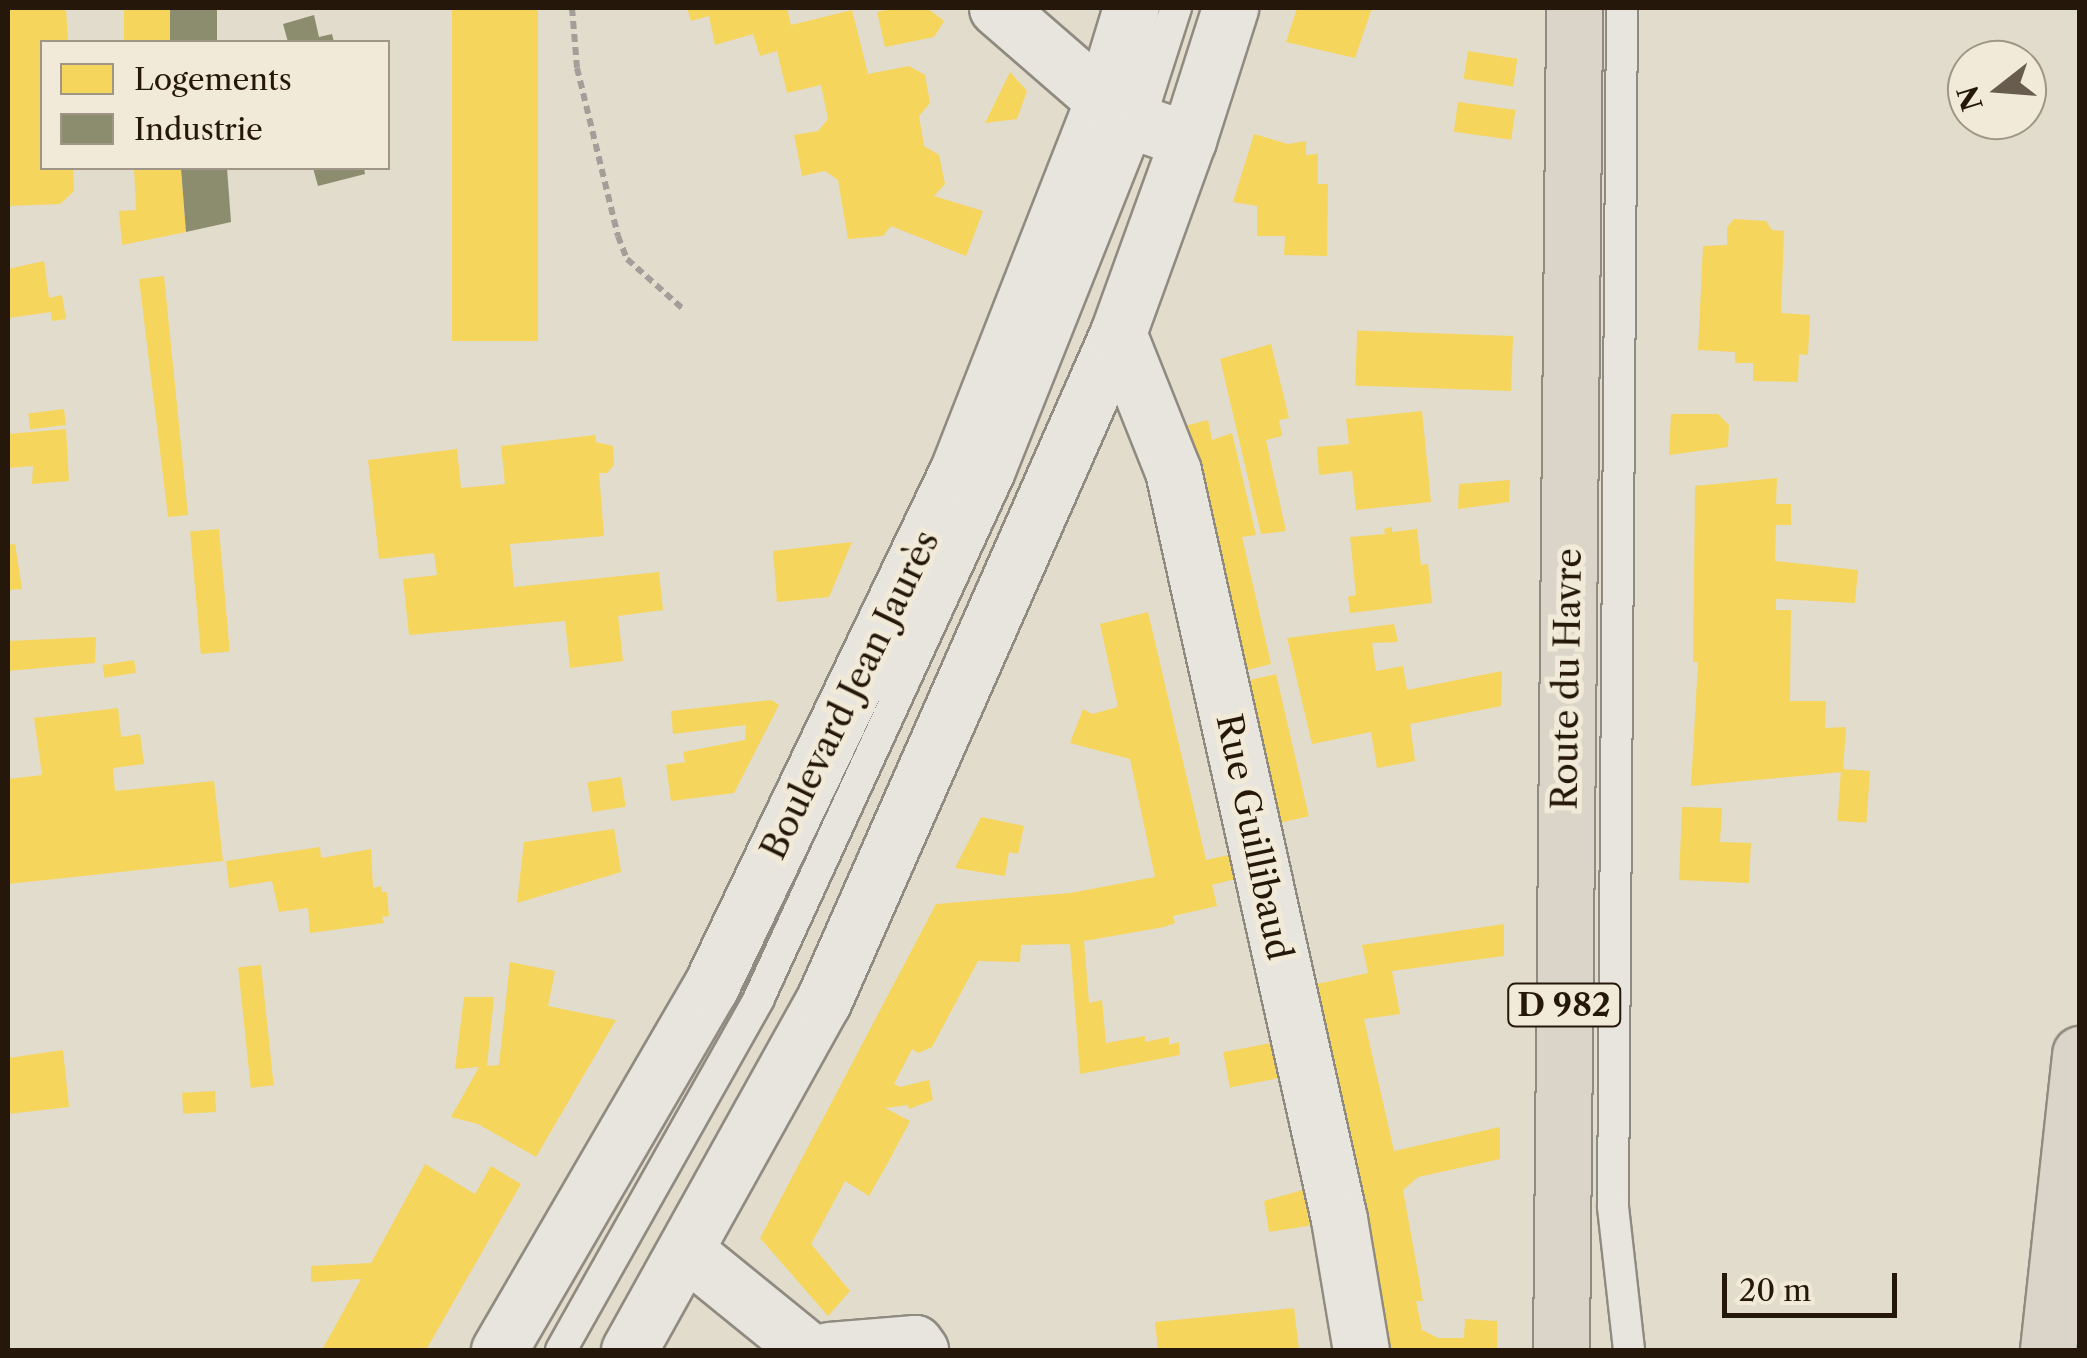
<!DOCTYPE html>
<meta charset="utf-8">
<style>
body{margin:0}
#map{position:relative;width:2087px;height:1358px;overflow:hidden;background:#e2dccc;font-family:"Libre Caslon Text",serif}
div>[style]{position:absolute}
.homes>*{inset:0;background:#f6d55c;transform-origin:0 0}
.industry>*{inset:0;background:#8c8c6e;transform-origin:0 0}
.path>*{height:6px;margin-top:-3px;transform-origin:0;background:repeating-linear-gradient(90deg,#a39f98 0 8px,transparent 0 13px)}
.roads{filter:drop-shadow(2px 0 #908b81) drop-shadow(-2px 0 #908b81) drop-shadow(0 2px #908b81) drop-shadow(0 -2px #908b81)}
.lane>*{height:30px;margin:-15px;padding:0 15px;transform-origin:15px;border-radius:15px;background:#e8e5de}
.street>*{height:55px;margin:-27.5px;padding:0 27.5px;transform-origin:27.5px;border-radius:27.5px;background:#e8e5de}
.secondary>*{height:55px;margin:-27.5px;padding:0 27.5px;transform-origin:27.5px;border-radius:27.5px;background:#e8e5de}
.primary>*{height:55px;margin:-27.5px;padding:0 27.5px;transform-origin:27.5px;border-radius:27.5px;background:#dbd5c9}
.highway>*{height:55px;margin:-27.5px;padding:0 27.5px;transform-origin:27.5px;border-radius:27.5px;background:#dbd5c9}
span{translate:-50% -50%;white-space:nowrap;text-align:center;line-height:1.15;-webkit-text-stroke:10px #f1ead9;paint-order:stroke}
.shield-label span{padding:2px 8px;background:#f1ead9;border:2px solid;border-radius:8px;-webkit-text-stroke-width:0}
.shield-label{font-size:32px;color:#26170b;font-weight:700}
.street-label{font-size:35px;color:#26170b}
.frame{position:absolute;inset:0;border:10px solid #26170b;pointer-events:none}
.legend{position:absolute;left:40px;top:40px;width:350px;height:130px;box-sizing:border-box;background:#f1ead9;border:2px solid #a09687;margin:0;padding:12px 18px;list-style:none;font-size:30px;color:#26170b}
.legend li{display:flex;align-items:center;gap:20px;height:50px}
.legend b{width:50px;border:2px solid #a09687}
.north{position:absolute;left:1947px;top:40px;width:100px;height:100px;box-sizing:border-box;background:#f1ead9;border:2px solid #a09687;border-radius:50%;rotate:253deg;font-size:28px;font-weight:700;line-height:40px;text-align:center;color:#26170b}
.north::after{content:'';display:block;margin:auto;width:35px;height:45px;background:#685c4f;clip-path:polygon(50% 0,100% 100%,50% 72%,0 100%)}
.scale{position:absolute;left:1722px;top:1273px;width:175px;height:45px;box-sizing:border-box;border:5px solid #26170b;border-top:0;padding-left:12px;font-size:30px;line-height:35px;white-space:nowrap;color:#26170b;-webkit-text-stroke:8px #f1ead9;paint-order:stroke}
</style>
<div id="map">
<div class="homes">
<i style="clip-path:polygon(8px 8px,66px 8px,68px 42px,42px 42px,42px 168px,73px 168px,74px 191px,60px 204px,8px 206px)"></i>
<i style="left:124px;top:8px;width:46px;height:34px"></i>
<i style="left:452px;top:8px;width:86px;height:333px"></i>
<i style="clip-path:polygon(687px 8px,787px 8px,791px 25px,852px 10px,868px 74px,909px 66px,925px 75px,930px 103px,919px 116px,924px 146px,939px 155px,945px 184px,934px 196px,983px 211px,966px 256px,891px 226px,883px 236px,848px 239px,838px 180px,825px 171px,802px 176px,794px 135px,818px 131px,828px 119px,821px 85px,787px 93px,777px 51px,760px 56px,753px 34px,715px 45px,709px 16px,691px 21px)"></i>
<i style="clip-path:polygon(896px 8px,927px 8px,944px 21px,934px 37px,885px 47px,877px 12px)"></i>
<i style="clip-path:polygon(1297px 8px,1372px 8px,1355px 58px,1286px 42px)"></i>
<i style="left:1468px;top:51px;width:50px;height:28px;rotate:9deg"></i>
<i style="clip-path:polygon(1010px 72px,1027px 91px,1017px 119px,985px 123px)"></i>
<i style="left:1458px;top:102px;width:58px;height:30px;rotate:8deg"></i>
<i style="clip-path:polygon(1254px 134px,1288px 144px,1306px 141px,1306px 155px,1318px 154px,1318px 184px,1328px 184px,1327px 256px,1284px 255px,1285px 236px,1257px 236px,1257px 206px,1233px 202px)"></i>
<i style="clip-path:polygon(134px 168px,181px 168px,186px 232px,122px 245px,119px 211px,136px 210px)"></i>
<i style="clip-path:polygon(1734px 219px,1766px 221px,1772px 230px,1784px 231px,1781px 313px,1810px 315px,1808px 355px,1799px 354px,1798px 382px,1753px 381px,1753px 363px,1735px 363px,1735px 352px,1698px 350px,1703px 246px,1727px 245px,1727px 227px)"></i>
<i style="clip-path:polygon(44px 261px,49px 298px,62px 295px,66px 319px,52px 321px,51px 312px,8px 318px,8px 269px)"></i>
<i style="clip-path:polygon(164px 276px,188px 515px,168px 517px,139px 279px)"></i>
<i style="left:1513px;top:336px;width:55px;height:156px;rotate:92deg"></i>
<i style="clip-path:polygon(1271px 344px,1289px 418px,1279px 420px,1282px 436px,1266px 440px,1286px 531px,1261px 534px,1220px 359px)"></i>
<i style="left:64px;top:409px;width:16px;height:36px;rotate:83deg"></i>
<i style="clip-path:polygon(1422px 411px,1431px 502px,1356px 510px,1352px 471px,1319px 475px,1317px 447px,1349px 444px,1346px 419px)"></i>
<i style="clip-path:polygon(1671px 414px,1718px 414px,1729px 425px,1728px 447px,1669px 455px)"></i>
<i style="clip-path:polygon(1208px 420px,1212px 440px,1232px 433px,1256px 535px,1242px 537px,1271px 664px,1239px 672px,1181px 427px)"></i>
<i style="clip-path:polygon(66px 429px,69px 481px,32px 484px,33px 466px,8px 468px,8px 434px)"></i>
<i style="clip-path:polygon(595px 435px,596px 442px,613px 446px,614px 465px,607px 473px,599px 473px,604px 536px,510px 544px,514px 587px,659px 572px,663px 610px,618px 616px,623px 661px,570px 668px,565px 621px,409px 635px,403px 579px,437px 575px,434px 553px,379px 559px,368px 460px,457px 449px,461px 488px,505px 484px,501px 446px)"></i>
<i style="clip-path:polygon(1777px 478px,1776px 504px,1791px 504px,1791px 525px,1776px 525px,1775px 561px,1858px 570px,1855px 603px,1776px 599px,1776px 610px,1791px 610px,1790px 701px,1826px 701px,1825px 728px,1846px 727px,1843px 772px,1691px 786px,1698px 662px,1693px 662px,1695px 486px)"></i>
<i style="clip-path:polygon(1510px 480px,1509px 502px,1458px 509px,1459px 484px)"></i>
<i style="clip-path:polygon(1392px 527px,1392px 532px,1417px 529px,1421px 565px,1428px 564px,1432px 603px,1350px 613px,1348px 597px,1356px 595px,1350px 537px,1385px 534px,1384px 529px)"></i>
<i style="left:219px;top:529px;width:123px;height:29px;rotate:85deg"></i>
<i style="clip-path:polygon(852px 542px,829px 597px,777px 602px,773px 551px)"></i>
<i style="clip-path:polygon(15px 544px,22px 589px,8px 590px,8px 545px)"></i>
<i style="clip-path:polygon(1148px 612px,1206px 860px,1242px 852px,1247px 876px,1212px 885px,1217px 906px,1173px 916px,1175px 923px,1164px 927px,1084px 941px,1089px 1003px,1102px 1000px,1106px 1043px,1145px 1036px,1145px 1042px,1169px 1037px,1169px 1045px,1179px 1042px,1180px 1055px,1080px 1074px,1070px 944px,1021px 945px,1020px 962px,978px 961px,932px 1047px,918px 1053px,912px 1049px,894px 1084px,900px 1087px,929px 1080px,933px 1100px,909px 1109px,908px 1105px,885px 1108px,910px 1121px,891px 1157px,869px 1196px,845px 1181px,811px 1244px,850px 1291px,828px 1316px,760px 1238px,936px 904px,1070px 893px,1155px 877px,1130px 759px,1070px 743px,1083px 709px,1092px 714px,1118px 707px,1100px 624px)"></i>
<i style="clip-path:polygon(1394px 624px,1398px 642px,1372px 643px,1376px 671px,1403px 666px,1407px 690px,1502px 671px,1501px 706px,1410px 724px,1415px 761px,1377px 768px,1371px 732px,1312px 744px,1287px 638px)"></i>
<i style="clip-path:polygon(96px 637px,95px 663px,8px 671px,8px 641px)"></i>
<i style="left:134px;top:660px;width:13px;height:32px;rotate:81deg"></i>
<i style="left:1276px;top:674px;width:146px;height:36px;rotate:77deg"></i>
<i style="clip-path:polygon(771px 700px,779px 705px,734px 793px,671px 801px,666px 765px,685px 762px,683px 752px,745px 740px,746px 725px,673px 734px,671px 711px)"></i>
<i style="clip-path:polygon(118px 708px,121px 737px,140px 734px,144px 764px,113px 768px,115px 791px,214px 781px,223px 861px,8px 884px,8px 779px,42px 775px,34px 718px)"></i>
<i style="left:1870px;top:771px;width:52px;height:29px;rotate:94deg"></i>
<i style="left:621px;top:777px;width:30px;height:34px;rotate:81deg"></i>
<i style="clip-path:polygon(1682px 807px,1722px 808px,1720px 842px,1751px 843px,1749px 883px,1679px 880px)"></i>
<i style="clip-path:polygon(981px 817px,1024px 826px,1018px 854px,1009px 852px,1005px 876px,955px 868px)"></i>
<i style="clip-path:polygon(614px 829px,621px 872px,517px 903px,524px 842px)"></i>
<i style="clip-path:polygon(320px 847px,321px 858px,371px 849px,373px 888px,381px 886px,382px 892px,387px 892px,389px 916px,382px 917px,384px 923px,310px 933px,308px 908px,279px 912px,272px 881px,229px 888px,226px 861px)"></i>
<i style="clip-path:polygon(1504px 924px,1504px 956px,1392px 971px,1400px 1014px,1364px 1019px,1394px 1151px,1500px 1127px,1500px 1159px,1418px 1177px,1403px 1190px,1423px 1301px,1416px 1301px,1422px 1330px,1438px 1338px,1464px 1338px,1465px 1319px,1497px 1321px,1497px 1350px,1391px 1350px,1312px 985px,1368px 973px,1362px 945px)"></i>
<i style="clip-path:polygon(510px 962px,555px 971px,548px 1006px,616px 1020px,536px 1157px,478px 1124px,451px 1117px,479px 1067px,455px 1069px,464px 997px,494px 997px,487px 1066px,499px 1065px)"></i>
<i style="left:261px;top:965px;width:121px;height:23px;rotate:84deg"></i>
<i style="left:1281px;top:1041px;width:36px;height:59px;rotate:79deg"></i>
<i style="clip-path:polygon(63px 1050px,69px 1107px,8px 1114px,8px 1058px)"></i>
<i style="left:215px;top:1091px;width:21px;height:33px;rotate:87deg"></i>
<i style="clip-path:polygon(425px 1164px,475px 1194px,491px 1166px,521px 1184px,426px 1350px,322px 1350px,361px 1279px,311px 1282px,311px 1266px,371px 1263px)"></i>
<i style="clip-path:polygon(1317px 1186px,1327px 1223px,1269px 1232px,1264px 1201px)"></i>
<i style="clip-path:polygon(1294px 1308px,1299px 1350px,1158px 1350px,1155px 1322px)"></i>
</div>
<div class="industry">
<i style="left:170px;top:8px;width:47px;height:34px"></i>
<i style="clip-path:polygon(314px 15px,319px 37px,332px 34px,334px 42px,288px 42px,283px 24px)"></i>
<i style="clip-path:polygon(181px 168px,227px 168px,231px 222px,186px 232px)"></i>
<i style="clip-path:polygon(313px 168px,364px 168px,365px 174px,318px 186px)"></i>
</div>
<div class="path">
<i style="left:572px;top:8px;width:60px;rotate:85.2deg"></i>
<i style="left:577px;top:68px;width:173px;rotate:76.3deg"></i>
<i style="left:618px;top:236px;width:25px;rotate:69deg"></i>
<i style="left:627px;top:259px;width:74px;rotate:41.7deg"></i>
</div>
<div class="roads">
<div class="lane">
<i style="left:1622px;top:8px;width:1199px;rotate:90.43deg"></i>
<i style="left:1613px;top:1207px;width:144px;rotate:83.6deg"></i>
<i style="left:561px;top:1350px;width:404px;rotate:-60.6deg"></i>
<i style="left:759px;top:998px;width:575px;rotate:-65.35deg"></i>
<i style="left:999px;top:475px;width:379px;rotate:-68.3deg"></i>
<i style="left:1139px;top:123px;width:121px;rotate:-72.2deg"></i>
</div>
<div class="street">
<i style="left:997px;top:8px;width:140px;rotate:41deg"></i>
<i style="left:1103px;top:100px;width:43px;rotate:32.6deg"></i>
<i style="left:1139px;top:123px;width:52px;rotate:19.1deg"></i>
<i style="left:1118px;top:333px;width:149px;rotate:68.3deg"></i>
<i style="left:1173px;top:471px;width:766px;rotate:77.49deg"></i>
<i style="left:1339px;top:1219px;width:133px;rotate:80.5deg"></i>
<i style="left:686px;top:1251px;width:157px;rotate:39.1deg"></i>
<i style="left:829px;top:1350px;width:86px;rotate:-4.7deg"></i>
<i style="left:915px;top:1343px;width:9px;rotate:54deg"></i>
</div>
<div class="secondary">
<i style="left:499px;top:1350px;width:419px;rotate:-59.8deg"></i>
<i style="left:710px;top:988px;width:574px;rotate:-64.42deg"></i>
<i style="left:958px;top:470px;width:397px;rotate:-68.6deg"></i>
<i style="left:1103px;top:100px;width:96px;rotate:-73.1deg"></i>
<i style="left:629px;top:1350px;width:398px;rotate:-60.9deg"></i>
<i style="left:823px;top:1002px;width:731px;rotate:-66.2deg"></i>
<i style="left:1118px;top:333px;width:205px;rotate:-70.1deg"></i>
<i style="left:1188px;top:140px;width:139px;rotate:-72.3deg"></i>
</div>
<div class="primary">
<i style="left:1561px;top:1350px;width:1342px;rotate:-89.44deg"></i>
</div>
<div class="highway">
<i style="left:2048px;top:1350px;width:298px;rotate:-83.8deg"></i>
</div>
</div>
<div class="shield-label">
<span style="left:1564px;top:1005px">D 982</span>
</div>
<div class="street-label">
<span style="left:1567px;top:679px;rotate:-89deg">Route du Havre</span>
<span style="left:850px;top:695px;rotate:-64deg">Boulevard Jean Jaurès</span>
<span style="left:1254px;top:837px;rotate:78deg">Rue Guillibaud</span>
</div>
<div class="frame"></div>
<ul class="legend">
<li><b style="height:28px;background:#f6d55c"></b>Logements</li>
<li><b style="height:28px;background:#8c8c6e"></b>Industrie</li>
</ul>
<div class="north">N</div>
<div class="scale">20 m</div>
</div>
